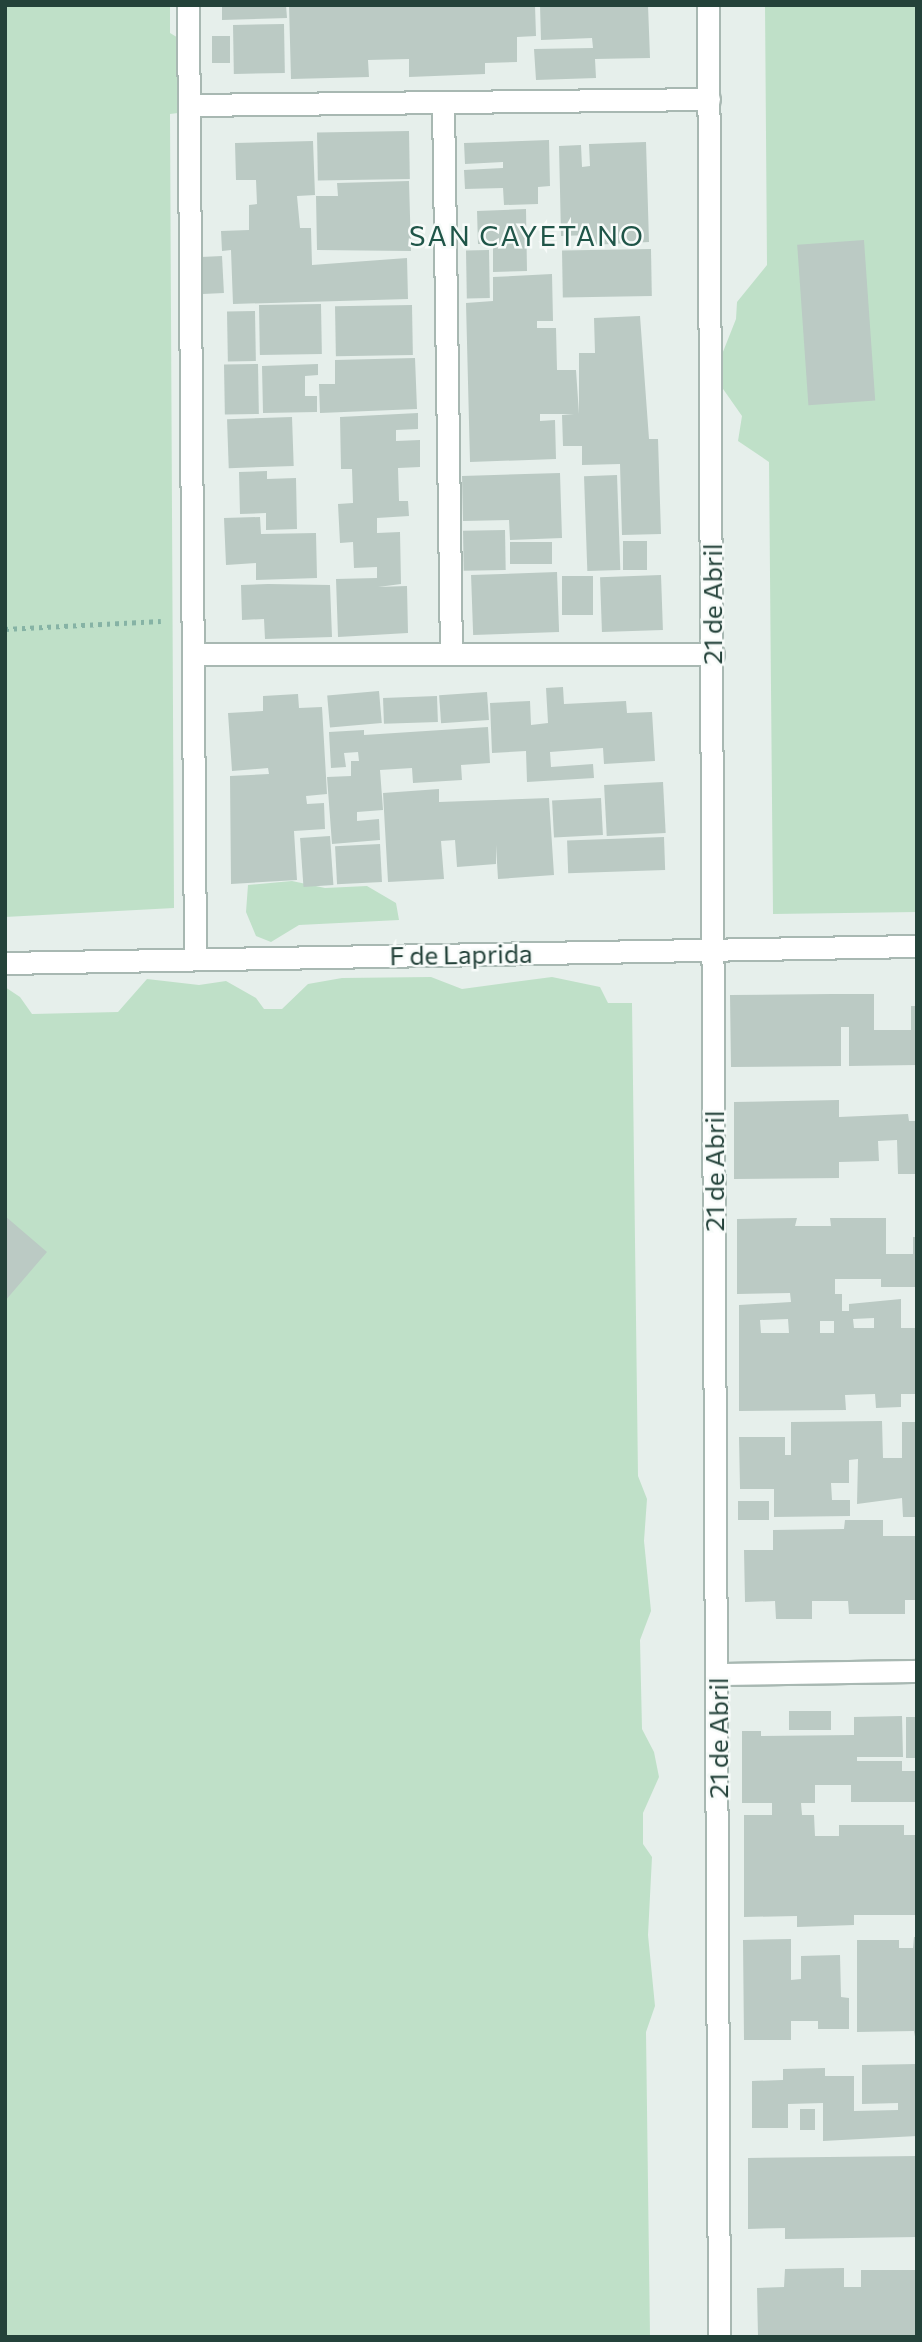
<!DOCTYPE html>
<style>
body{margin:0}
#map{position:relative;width:922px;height:2342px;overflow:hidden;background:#e6efeb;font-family:Commissioner,sans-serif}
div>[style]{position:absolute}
.green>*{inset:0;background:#bfe0c8}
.building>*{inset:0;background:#bbcac4;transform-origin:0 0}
.path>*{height:4.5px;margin-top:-2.25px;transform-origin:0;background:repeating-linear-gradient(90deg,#86b3a5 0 3.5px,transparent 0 8.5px)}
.roads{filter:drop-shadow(2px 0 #a8b8b2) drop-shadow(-2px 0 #a8b8b2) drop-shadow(0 2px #a8b8b2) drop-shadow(0 -2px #a8b8b2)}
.minor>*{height:21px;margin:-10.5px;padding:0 10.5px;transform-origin:10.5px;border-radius:10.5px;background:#fff}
span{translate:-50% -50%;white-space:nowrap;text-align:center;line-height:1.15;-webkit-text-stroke:5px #f7fbf9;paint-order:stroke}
.street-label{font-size:26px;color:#24423a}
.neighbourhood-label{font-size:28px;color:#1f5548;letter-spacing:2px}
.frame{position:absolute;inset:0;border:7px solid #24423a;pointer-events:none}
</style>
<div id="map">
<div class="green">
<i style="clip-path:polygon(5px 5px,170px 5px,170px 33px,180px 39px,189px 72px,178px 113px,170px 114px,174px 908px,5px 917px)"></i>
<i style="clip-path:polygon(765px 5px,917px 5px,917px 912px,773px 914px,769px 462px,738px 441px,742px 416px,721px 386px,717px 367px,736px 319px,737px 302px,767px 265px)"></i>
<i style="clip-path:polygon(292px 881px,325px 888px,367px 886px,396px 903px,399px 920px,299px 925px,271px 942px,256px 936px,246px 912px,248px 885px)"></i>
<i style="clip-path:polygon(431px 977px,462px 989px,552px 977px,600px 987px,608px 1003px,632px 1003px,638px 1476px,647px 1499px,644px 1541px,651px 1611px,640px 1640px,642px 1729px,654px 1752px,659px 1777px,643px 1813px,643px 1844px,652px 1857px,648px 1935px,655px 2006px,646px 2032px,650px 2337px,5px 2337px,5px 987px,20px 997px,32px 1014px,118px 1012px,147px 979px,199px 985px,226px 981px,256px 998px,264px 1009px,282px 1009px,308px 984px,342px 978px)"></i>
</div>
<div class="building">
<i style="clip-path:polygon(222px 5px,286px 5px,287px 18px,222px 20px)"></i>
<i style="clip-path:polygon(289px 5px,535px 5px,536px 36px,517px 37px,517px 62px,485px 63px,485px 74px,409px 77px,409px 59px,368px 60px,369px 77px,291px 79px)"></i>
<i style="clip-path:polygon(540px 5px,648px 5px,650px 58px,595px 59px,596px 78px,536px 80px,534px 49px,593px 48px,592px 38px,541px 40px)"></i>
<i style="left:284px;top:24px;width:49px;height:51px;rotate:89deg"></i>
<i style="left:230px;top:36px;width:27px;height:18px;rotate:90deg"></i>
<i style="left:409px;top:131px;width:48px;height:92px;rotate:89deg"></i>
<i style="clip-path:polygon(549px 140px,550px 186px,538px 187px,538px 204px,504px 205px,503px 188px,465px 189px,464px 170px,503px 168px,503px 162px,465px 164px,464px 143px)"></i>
<i style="clip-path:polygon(313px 141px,315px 195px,297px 196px,300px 228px,311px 228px,312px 265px,407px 258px,408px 299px,233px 304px,231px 250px,222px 251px,221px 231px,249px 230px,249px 205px,257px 204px,256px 180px,236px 180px,235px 143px)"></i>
<i style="clip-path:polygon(646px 142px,649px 242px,592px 245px,592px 235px,561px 236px,559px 146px,581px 145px,582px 167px,590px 166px,589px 144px)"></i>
<i style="clip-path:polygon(409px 181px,411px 251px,317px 250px,316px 196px,338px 196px,337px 183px)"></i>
<i style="clip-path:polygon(526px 209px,527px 271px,493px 272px,493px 244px,478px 244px,477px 211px)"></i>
<i style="left:864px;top:240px;width:161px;height:67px;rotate:86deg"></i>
<i style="left:651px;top:249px;width:47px;height:89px;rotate:89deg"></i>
<i style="left:489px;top:250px;width:48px;height:23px;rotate:89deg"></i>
<i style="left:222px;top:256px;width:37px;height:21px;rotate:87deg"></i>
<i style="clip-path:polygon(552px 274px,553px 321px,537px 321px,537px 328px,556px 328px,557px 370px,576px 370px,579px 414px,579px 353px,595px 353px,594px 318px,640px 316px,649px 439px,658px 439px,661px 534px,622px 535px,620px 464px,582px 465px,582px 446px,563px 446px,562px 415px,574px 414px,540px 414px,540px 421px,555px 420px,556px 459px,470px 462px,466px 303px,493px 301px,493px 277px)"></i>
<i style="left:321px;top:304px;width:50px;height:62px;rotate:89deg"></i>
<i style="left:412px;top:305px;width:50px;height:77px;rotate:89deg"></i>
<i style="left:255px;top:311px;width:50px;height:28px;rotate:89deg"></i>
<i style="clip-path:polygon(415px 358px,417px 409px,320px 413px,319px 384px,335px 384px,335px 360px)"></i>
<i style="left:258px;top:364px;width:50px;height:34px;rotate:89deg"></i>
<i style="clip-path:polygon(318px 364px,318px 375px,305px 376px,305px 396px,317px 396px,317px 412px,263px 413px,262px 366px)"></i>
<i style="clip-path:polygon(418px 413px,418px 429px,396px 430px,396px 441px,420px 440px,420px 467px,398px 468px,399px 501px,408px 501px,409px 516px,377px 518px,377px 533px,400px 532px,401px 584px,378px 587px,407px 586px,408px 633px,338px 637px,336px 579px,377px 578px,377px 567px,354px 568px,353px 542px,340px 543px,338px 504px,353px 503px,352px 469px,341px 469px,340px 417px)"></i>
<i style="left:292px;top:417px;width:49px;height:65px;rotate:88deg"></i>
<i style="clip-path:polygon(267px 471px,267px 479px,296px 478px,297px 529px,266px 530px,266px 513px,240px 514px,239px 472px)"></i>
<i style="clip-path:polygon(560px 473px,562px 538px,510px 540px,509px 520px,463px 521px,462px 476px)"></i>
<i style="left:617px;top:475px;width:95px;height:33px;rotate:88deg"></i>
<i style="clip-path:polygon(260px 517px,261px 534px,316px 533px,317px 578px,256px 580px,256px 563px,226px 565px,224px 518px)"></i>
<i style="left:505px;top:530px;width:40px;height:42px;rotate:89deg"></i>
<i style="left:623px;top:541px;width:24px;height:29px"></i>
<i style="left:552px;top:542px;width:22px;height:42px;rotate:90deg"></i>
<i style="left:557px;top:572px;width:60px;height:86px;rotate:88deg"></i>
<i style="left:661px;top:575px;width:55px;height:61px;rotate:88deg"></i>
<i style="left:562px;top:576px;width:31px;height:39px"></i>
<i style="clip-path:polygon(268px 584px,330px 585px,332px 637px,265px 639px,264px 619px,242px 620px,241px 585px)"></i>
<i style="clip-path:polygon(563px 687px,564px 704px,626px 701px,627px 713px,652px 712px,655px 761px,604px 764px,603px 748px,550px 752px,551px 767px,593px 764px,594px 778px,527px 782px,526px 751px,492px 753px,490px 703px,530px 701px,531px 725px,548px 723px,546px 688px)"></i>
<i style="left:379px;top:691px;width:32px;height:52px;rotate:85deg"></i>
<i style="left:487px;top:692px;width:28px;height:48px;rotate:86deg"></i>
<i style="clip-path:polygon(298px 694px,299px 708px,322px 707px,327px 794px,306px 796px,307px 804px,324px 803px,325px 829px,294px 831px,297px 880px,231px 884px,230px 776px,269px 774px,268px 768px,232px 771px,228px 713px,263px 711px,263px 696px)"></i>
<i style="left:437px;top:696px;width:26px;height:54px;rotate:88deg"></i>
<i style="clip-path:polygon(488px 727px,490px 763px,461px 765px,462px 780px,413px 783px,412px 768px,380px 770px,383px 810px,357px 812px,357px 821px,379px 819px,380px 840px,332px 844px,327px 777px,351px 776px,351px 761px,359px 761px,358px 752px,344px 753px,346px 767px,331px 768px,329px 732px,364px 730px,364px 735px)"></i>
<i style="left:663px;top:782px;width:51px;height:59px;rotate:87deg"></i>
<i style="clip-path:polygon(439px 789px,439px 802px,549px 798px,554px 875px,498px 879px,496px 845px,496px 864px,457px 867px,455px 840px,441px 841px,444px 879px,388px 882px,383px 793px)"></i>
<i style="left:601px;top:798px;width:37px;height:49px;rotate:87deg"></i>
<i style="left:330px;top:836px;width:49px;height:30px;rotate:86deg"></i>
<i style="left:664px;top:837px;width:33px;height:97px;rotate:88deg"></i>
<i style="left:380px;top:844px;width:38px;height:45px;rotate:87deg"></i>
<i style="clip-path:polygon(832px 994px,874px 994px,874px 1030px,911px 1030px,911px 1006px,917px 1006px,917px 1065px,849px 1066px,849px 1027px,841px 1027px,841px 1066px,731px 1067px,730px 995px)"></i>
<i style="clip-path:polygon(839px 1100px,839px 1117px,908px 1114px,909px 1121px,917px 1121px,915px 1174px,898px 1174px,897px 1140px,878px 1141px,879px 1161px,839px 1162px,839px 1178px,734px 1179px,734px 1102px)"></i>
<i style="clip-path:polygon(5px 1216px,47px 1252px,5px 1301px)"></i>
<i style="clip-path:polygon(evenodd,797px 1218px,795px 1226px,831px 1226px,830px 1218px,886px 1218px,886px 1254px,913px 1254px,913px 1237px,917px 1237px,917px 1287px,881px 1287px,881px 1279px,835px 1279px,835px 1294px,842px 1294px,842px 1311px,849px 1311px,849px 1304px,901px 1299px,901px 1328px,917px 1328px,917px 1394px,901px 1394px,901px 1407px,876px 1408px,875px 1394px,845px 1395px,846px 1410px,739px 1411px,739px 1305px,791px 1302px,790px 1293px,737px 1294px,737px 1219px,797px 1218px,874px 1318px,874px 1328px,854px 1328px,853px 1319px,874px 1318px,797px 1218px,788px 1319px,789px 1333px,761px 1333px,760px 1320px,788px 1319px,797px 1218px,820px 1321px,834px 1321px,834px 1333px,820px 1333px,820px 1321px)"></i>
<i style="clip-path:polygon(882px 1421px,883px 1458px,902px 1458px,902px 1422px,917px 1422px,917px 1517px,903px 1517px,902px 1498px,857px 1504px,858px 1459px,849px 1460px,849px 1483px,831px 1483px,832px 1500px,850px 1500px,850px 1516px,774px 1517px,774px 1489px,740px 1489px,739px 1437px,785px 1437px,785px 1455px,791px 1455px,791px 1422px)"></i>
<i style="left:738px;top:1501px;width:31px;height:19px"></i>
<i style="clip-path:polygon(845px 1520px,883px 1520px,883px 1536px,917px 1536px,917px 1600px,905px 1600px,905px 1614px,849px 1614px,848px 1601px,812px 1601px,812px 1619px,776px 1619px,775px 1601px,745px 1602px,744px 1550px,773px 1550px,773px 1530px,844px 1529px)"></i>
<i style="left:789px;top:1711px;width:42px;height:19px"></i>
<i style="clip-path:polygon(902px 1716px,903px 1757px,857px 1757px,857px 1761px,902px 1761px,902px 1771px,917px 1771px,917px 1802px,851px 1802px,851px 1785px,815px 1785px,815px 1803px,801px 1803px,802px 1815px,814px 1815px,815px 1836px,839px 1836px,839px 1825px,904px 1825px,904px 1835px,917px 1835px,917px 1915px,854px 1915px,854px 1925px,797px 1927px,797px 1916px,744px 1917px,744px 1815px,772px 1815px,772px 1803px,742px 1803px,742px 1731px,761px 1731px,761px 1736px,854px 1735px,854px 1717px)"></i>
<i style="left:906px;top:1717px;width:11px;height:41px"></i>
<i style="clip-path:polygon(914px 1937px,917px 1937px,917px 2048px,914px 2031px,857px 2032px,857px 1940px,899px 1940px,899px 1948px,913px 1948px)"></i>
<i style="clip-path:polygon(791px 1939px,791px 1980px,801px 1979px,801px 1956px,840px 1955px,841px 1997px,849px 1998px,849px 2029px,818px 2029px,818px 2021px,791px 2021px,791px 2040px,744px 2040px,743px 1940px)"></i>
<i style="clip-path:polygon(917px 2064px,917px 2136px,823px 2141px,823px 2103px,788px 2104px,788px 2128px,752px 2128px,752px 2081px,783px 2080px,783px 2069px,825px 2068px,825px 2076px,854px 2076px,854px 2111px,898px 2110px,898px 2103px,862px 2104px,862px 2065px)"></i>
<i style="left:800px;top:2109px;width:15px;height:21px"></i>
<i style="clip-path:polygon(917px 2156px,917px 2237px,785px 2239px,785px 2228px,748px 2229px,748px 2158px)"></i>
<i style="clip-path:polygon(844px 2268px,844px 2287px,861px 2287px,861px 2270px,917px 2270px,917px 2337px,758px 2337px,757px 2288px,784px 2287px,785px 2269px)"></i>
</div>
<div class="path">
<i style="left:5px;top:629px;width:156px;rotate:-2.9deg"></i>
</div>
<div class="roads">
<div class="minor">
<i style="left:188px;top:5px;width:954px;rotate:89.58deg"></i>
<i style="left:708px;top:5px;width:2332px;rotate:89.73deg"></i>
<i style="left:443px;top:102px;width:549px;rotate:89.17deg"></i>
<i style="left:189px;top:105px;width:520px;rotate:-0.66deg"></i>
<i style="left:194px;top:654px;width:519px"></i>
<i style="left:5px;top:963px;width:912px;rotate:-1.07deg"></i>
<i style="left:718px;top:1674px;width:199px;rotate:-0.9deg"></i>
</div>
</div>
<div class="street-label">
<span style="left:712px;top:604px;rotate:-90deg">21 de Abril</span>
<span style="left:461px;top:954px;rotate:-1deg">F de Laprida</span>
<span style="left:714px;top:1171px;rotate:-90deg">21 de Abril</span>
<span style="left:718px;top:1738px;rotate:-90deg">21 de Abril</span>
</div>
<div class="neighbourhood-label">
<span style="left:527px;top:235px">SAN CAYETANO</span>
</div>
<div class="frame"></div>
</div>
